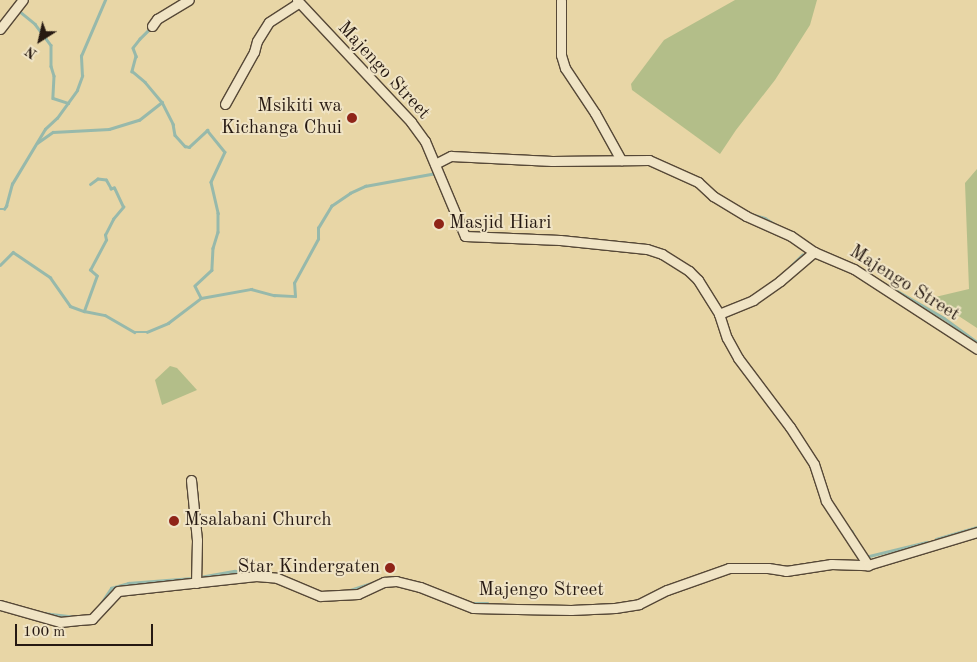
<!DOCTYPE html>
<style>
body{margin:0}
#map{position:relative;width:977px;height:662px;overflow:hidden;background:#e8d6a6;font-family:"Old Standard TT",serif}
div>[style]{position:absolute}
.green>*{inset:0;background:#b3be89}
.stream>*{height:2.5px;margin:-1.25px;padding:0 1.25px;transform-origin:1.25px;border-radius:1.25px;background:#97b9ab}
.roads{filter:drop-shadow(1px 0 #564837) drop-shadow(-1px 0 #564837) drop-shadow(0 1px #564837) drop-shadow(0 -1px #564837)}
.minor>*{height:9px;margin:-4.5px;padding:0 4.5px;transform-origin:4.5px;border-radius:4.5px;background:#f0e4c5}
.dots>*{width:14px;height:14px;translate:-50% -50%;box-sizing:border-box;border:2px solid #f0e4c5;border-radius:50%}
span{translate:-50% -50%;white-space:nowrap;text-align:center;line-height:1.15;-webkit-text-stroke:4px #f0e4c5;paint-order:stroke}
.street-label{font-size:19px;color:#261912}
.poi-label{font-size:19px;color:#261912}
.right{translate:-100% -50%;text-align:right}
.left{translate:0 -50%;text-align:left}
.north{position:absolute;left:15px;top:15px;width:50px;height:50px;-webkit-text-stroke:4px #f0e4c5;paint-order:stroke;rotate:215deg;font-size:14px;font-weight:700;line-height:20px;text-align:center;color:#261912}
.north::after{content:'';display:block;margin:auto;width:18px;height:22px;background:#261912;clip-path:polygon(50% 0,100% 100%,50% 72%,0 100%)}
.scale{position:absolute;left:15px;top:624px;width:138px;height:22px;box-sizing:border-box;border:2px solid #261912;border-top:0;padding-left:6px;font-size:15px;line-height:18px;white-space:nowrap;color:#261912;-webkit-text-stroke:4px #f0e4c5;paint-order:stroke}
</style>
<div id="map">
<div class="green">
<i style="clip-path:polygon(735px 0,817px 0,810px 25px,775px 80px,736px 130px,720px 154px,632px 90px,631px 84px,664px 40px)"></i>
<i style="clip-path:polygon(977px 169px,977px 328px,931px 298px,969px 289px,965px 183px)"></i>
<i style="clip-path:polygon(170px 366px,177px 368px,197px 390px,162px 405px,155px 380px)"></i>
</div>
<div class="stream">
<i style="left:18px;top:10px;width:22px;rotate:39deg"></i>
<i style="left:35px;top:24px;width:26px;rotate:53deg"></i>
<i style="left:51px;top:45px;width:21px;rotate:90deg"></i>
<i style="left:51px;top:66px;width:10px;rotate:73deg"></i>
<i style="left:54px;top:76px;width:22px;rotate:93deg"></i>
<i style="left:53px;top:98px;width:16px;rotate:18deg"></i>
<i style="left:565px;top:11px;width:11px;rotate:-90deg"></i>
<i style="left:150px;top:29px;width:14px;rotate:135deg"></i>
<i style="left:140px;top:39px;width:11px;rotate:128deg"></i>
<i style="left:133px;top:48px;width:9px;rotate:69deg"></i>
<i style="left:136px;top:56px;width:16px;rotate:105deg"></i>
<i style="left:132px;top:71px;width:17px;rotate:40deg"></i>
<i style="left:145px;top:82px;width:26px;rotate:50deg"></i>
<i style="left:162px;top:102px;width:25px;rotate:63deg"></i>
<i style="left:173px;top:124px;width:11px;rotate:80deg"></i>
<i style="left:175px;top:135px;width:15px;rotate:48deg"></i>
<i style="left:185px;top:146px;width:4px;rotate:14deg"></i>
<i style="left:189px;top:147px;width:25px;rotate:-43deg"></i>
<i style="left:207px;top:130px;width:28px;rotate:51deg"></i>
<i style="left:225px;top:152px;width:33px;rotate:115deg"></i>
<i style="left:211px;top:182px;width:32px;rotate:77deg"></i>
<i style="left:218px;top:213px;width:19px;rotate:90deg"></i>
<i style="left:218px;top:232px;width:17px;rotate:107deg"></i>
<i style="left:213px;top:248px;width:22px;rotate:93deg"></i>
<i style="left:212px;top:270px;width:23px;rotate:137deg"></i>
<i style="left:195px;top:286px;width:13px;rotate:63deg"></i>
<i style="left:37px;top:143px;width:19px;rotate:-35deg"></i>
<i style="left:53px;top:132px;width:56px;rotate:-3.1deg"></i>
<i style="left:109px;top:129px;width:31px;rotate:-17deg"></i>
<i style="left:139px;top:120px;width:29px;rotate:-38deg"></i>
<i style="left:0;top:209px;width:4px"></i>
<i style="left:4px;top:209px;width:4px;rotate:-56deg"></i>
<i style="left:6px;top:206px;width:23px;rotate:-75deg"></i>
<i style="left:12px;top:184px;width:64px;rotate:-59deg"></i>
<i style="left:45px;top:129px;width:16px;rotate:-43deg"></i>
<i style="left:57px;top:118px;width:34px;rotate:-54deg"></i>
<i style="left:77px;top:90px;width:15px;rotate:-70deg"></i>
<i style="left:82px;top:76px;width:20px;rotate:-93deg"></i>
<i style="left:81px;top:56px;width:61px;rotate:-66.8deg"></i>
<i style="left:754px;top:215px;width:11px;rotate:15deg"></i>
<i style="left:765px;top:218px;width:15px;rotate:32deg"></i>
<i style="left:563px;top:236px;width:6px;rotate:9deg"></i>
<i style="left:0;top:265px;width:18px;rotate:-45deg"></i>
<i style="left:13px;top:252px;width:45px;rotate:34deg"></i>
<i style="left:50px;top:277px;width:35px;rotate:55deg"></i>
<i style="left:70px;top:306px;width:15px;rotate:20deg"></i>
<i style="left:84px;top:311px;width:21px;rotate:11deg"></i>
<i style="left:105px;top:315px;width:34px;rotate:30deg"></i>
<i style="left:135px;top:332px;width:12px"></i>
<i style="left:147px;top:332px;width:23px;rotate:-23deg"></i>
<i style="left:168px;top:323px;width:41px;rotate:-37.1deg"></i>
<i style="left:201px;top:298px;width:51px;rotate:-10.2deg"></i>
<i style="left:251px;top:289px;width:24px;rotate:15deg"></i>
<i style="left:274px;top:295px;width:21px;rotate:3deg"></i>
<i style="left:295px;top:296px;width:13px;rotate:-94deg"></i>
<i style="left:294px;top:283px;width:50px;rotate:-61.4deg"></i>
<i style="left:318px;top:239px;width:11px;rotate:-90deg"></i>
<i style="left:318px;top:228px;width:26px;rotate:-59deg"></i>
<i style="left:331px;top:206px;width:23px;rotate:-34deg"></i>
<i style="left:350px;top:193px;width:17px;rotate:-25deg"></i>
<i style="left:365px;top:186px;width:72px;rotate:-10.4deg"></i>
<i style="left:791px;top:266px;width:16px;rotate:-45deg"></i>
<i style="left:875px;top:278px;width:80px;rotate:30.1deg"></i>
<i style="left:944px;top:318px;width:41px;rotate:36deg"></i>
<i style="left:84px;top:311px;width:37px;rotate:-70deg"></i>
<i style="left:97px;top:276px;width:9px;rotate:-139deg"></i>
<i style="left:90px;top:270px;width:34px;rotate:-62deg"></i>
<i style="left:106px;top:240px;width:5px;rotate:-101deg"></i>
<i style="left:105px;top:235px;width:18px;rotate:-63deg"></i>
<i style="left:113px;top:219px;width:16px;rotate:-50deg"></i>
<i style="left:123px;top:207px;width:21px;rotate:-115deg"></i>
<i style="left:114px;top:188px;width:3px;rotate:162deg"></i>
<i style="left:111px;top:189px;width:10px;rotate:-119deg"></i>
<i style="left:106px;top:180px;width:8px;rotate:-173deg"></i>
<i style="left:98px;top:179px;width:9px;rotate:144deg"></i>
<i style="left:779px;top:406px;width:14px;rotate:51deg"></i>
<i style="left:852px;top:531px;width:8px;rotate:67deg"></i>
<i style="left:936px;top:539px;width:43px;rotate:-16.3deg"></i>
<i style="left:865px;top:557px;width:63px;rotate:-13.8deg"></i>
<i style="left:200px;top:577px;width:35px;rotate:-10deg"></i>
<i style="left:234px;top:571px;width:24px;rotate:2deg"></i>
<i style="left:347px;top:591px;width:35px;rotate:-18deg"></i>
<i style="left:472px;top:603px;width:16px"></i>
<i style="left:100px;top:605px;width:20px;rotate:-57deg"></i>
<i style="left:111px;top:588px;width:18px;rotate:-16deg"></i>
<i style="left:128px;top:583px;width:64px;rotate:-4.5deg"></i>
<i style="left:43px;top:613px;width:31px;rotate:7deg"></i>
</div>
<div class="roads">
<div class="minor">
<i style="left:297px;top:0;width:167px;rotate:46.9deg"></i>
<i style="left:411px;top:122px;width:24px;rotate:54deg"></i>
<i style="left:425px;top:141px;width:103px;rotate:67.2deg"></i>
<i style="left:465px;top:236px;width:95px;rotate:2.4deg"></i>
<i style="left:560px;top:240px;width:87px;rotate:5.9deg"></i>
<i style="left:647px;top:249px;width:16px;rotate:18deg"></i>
<i style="left:662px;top:254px;width:32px;rotate:32deg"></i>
<i style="left:689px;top:271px;width:13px;rotate:45deg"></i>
<i style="left:698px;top:280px;width:40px;rotate:58deg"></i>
<i style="left:719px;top:314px;width:37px;rotate:-22deg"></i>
<i style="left:753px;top:300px;width:33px;rotate:-35deg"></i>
<i style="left:780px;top:281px;width:45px;rotate:-40.5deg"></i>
<i style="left:814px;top:252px;width:43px;rotate:23deg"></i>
<i style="left:854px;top:269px;width:147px;rotate:33deg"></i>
<i style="left:561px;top:0;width:55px;rotate:90deg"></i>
<i style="left:561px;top:55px;width:14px;rotate:73deg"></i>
<i style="left:565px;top:68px;width:54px;rotate:56.3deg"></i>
<i style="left:595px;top:113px;width:54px;rotate:61deg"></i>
<i style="left:152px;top:26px;width:9px;rotate:-54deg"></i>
<i style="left:157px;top:19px;width:37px;rotate:-31deg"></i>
<i style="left:0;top:29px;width:37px;rotate:-52deg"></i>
<i style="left:225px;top:104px;width:60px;rotate:-60.9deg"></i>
<i style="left:254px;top:52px;width:11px;rotate:-75deg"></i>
<i style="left:257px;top:41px;width:22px;rotate:-58deg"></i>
<i style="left:269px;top:22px;width:35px;rotate:-33deg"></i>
<i style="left:435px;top:164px;width:18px;rotate:-27deg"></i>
<i style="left:451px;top:156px;width:101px;rotate:2.8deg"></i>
<i style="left:552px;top:161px;width:97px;rotate:-0.6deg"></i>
<i style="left:649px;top:160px;width:54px;rotate:24.2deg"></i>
<i style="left:698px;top:182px;width:21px;rotate:43deg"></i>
<i style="left:713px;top:196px;width:39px;rotate:31deg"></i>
<i style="left:746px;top:216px;width:49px;rotate:24deg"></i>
<i style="left:791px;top:236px;width:28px;rotate:35deg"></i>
<i style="left:719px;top:314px;width:25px;rotate:72deg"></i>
<i style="left:727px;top:338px;width:23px;rotate:61deg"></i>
<i style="left:738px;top:358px;width:86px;rotate:53deg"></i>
<i style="left:790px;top:427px;width:44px;rotate:57deg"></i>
<i style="left:814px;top:464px;width:39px;rotate:72deg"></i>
<i style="left:826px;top:501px;width:77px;rotate:56.7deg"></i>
<i style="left:191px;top:480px;width:60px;rotate:84.3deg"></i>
<i style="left:197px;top:540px;width:43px;rotate:91.3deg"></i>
<i style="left:0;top:605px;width:62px;rotate:15.8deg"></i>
<i style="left:60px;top:622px;width:19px;rotate:-6deg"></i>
<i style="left:79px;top:620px;width:13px;rotate:-4deg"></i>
<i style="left:92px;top:619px;width:38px;rotate:-47deg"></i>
<i style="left:118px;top:591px;width:139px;rotate:-6.2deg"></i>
<i style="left:256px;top:576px;width:21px;rotate:5deg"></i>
<i style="left:277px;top:578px;width:47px;rotate:22.7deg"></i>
<i style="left:320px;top:596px;width:38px;rotate:-3deg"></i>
<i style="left:358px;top:594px;width:29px;rotate:-25deg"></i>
<i style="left:384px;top:582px;width:12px;rotate:-5deg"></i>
<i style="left:396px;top:581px;width:25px;rotate:14deg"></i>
<i style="left:420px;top:587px;width:57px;rotate:21.6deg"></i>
<i style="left:473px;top:608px;width:98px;rotate:1.2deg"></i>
<i style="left:571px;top:610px;width:44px;rotate:-2.6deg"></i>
<i style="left:615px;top:608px;width:24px;rotate:-9deg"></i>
<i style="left:639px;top:604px;width:31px;rotate:-27deg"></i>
<i style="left:667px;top:590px;width:66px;rotate:-19.5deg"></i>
<i style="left:729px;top:568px;width:39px"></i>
<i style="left:768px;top:568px;width:18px;rotate:9deg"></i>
<i style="left:786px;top:571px;width:46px;rotate:-8.8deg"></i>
<i style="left:831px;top:564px;width:37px;rotate:2deg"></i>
<i style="left:868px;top:565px;width:114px;rotate:-16.8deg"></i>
</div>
</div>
<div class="dots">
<i style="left:352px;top:118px;background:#8f2418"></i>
<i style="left:439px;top:224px;background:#8f2418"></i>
<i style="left:174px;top:521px;background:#8f2418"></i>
<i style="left:390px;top:568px;background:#8f2418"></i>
</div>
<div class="street-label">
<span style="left:383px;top:71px;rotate:47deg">Majengo Street</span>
<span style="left:904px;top:284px;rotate:32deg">Majengo Street</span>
<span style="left:541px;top:591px">Majengo Street</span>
</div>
<div class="poi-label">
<span class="right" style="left:342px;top:118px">Msikiti wa<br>Kichanga Chui</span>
<span class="left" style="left:449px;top:224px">Masjid Hiari</span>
<span class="left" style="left:184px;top:521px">Msalabani Church</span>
<span class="right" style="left:380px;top:568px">Star Kindergaten</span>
</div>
<div class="north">N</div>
<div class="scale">100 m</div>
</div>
